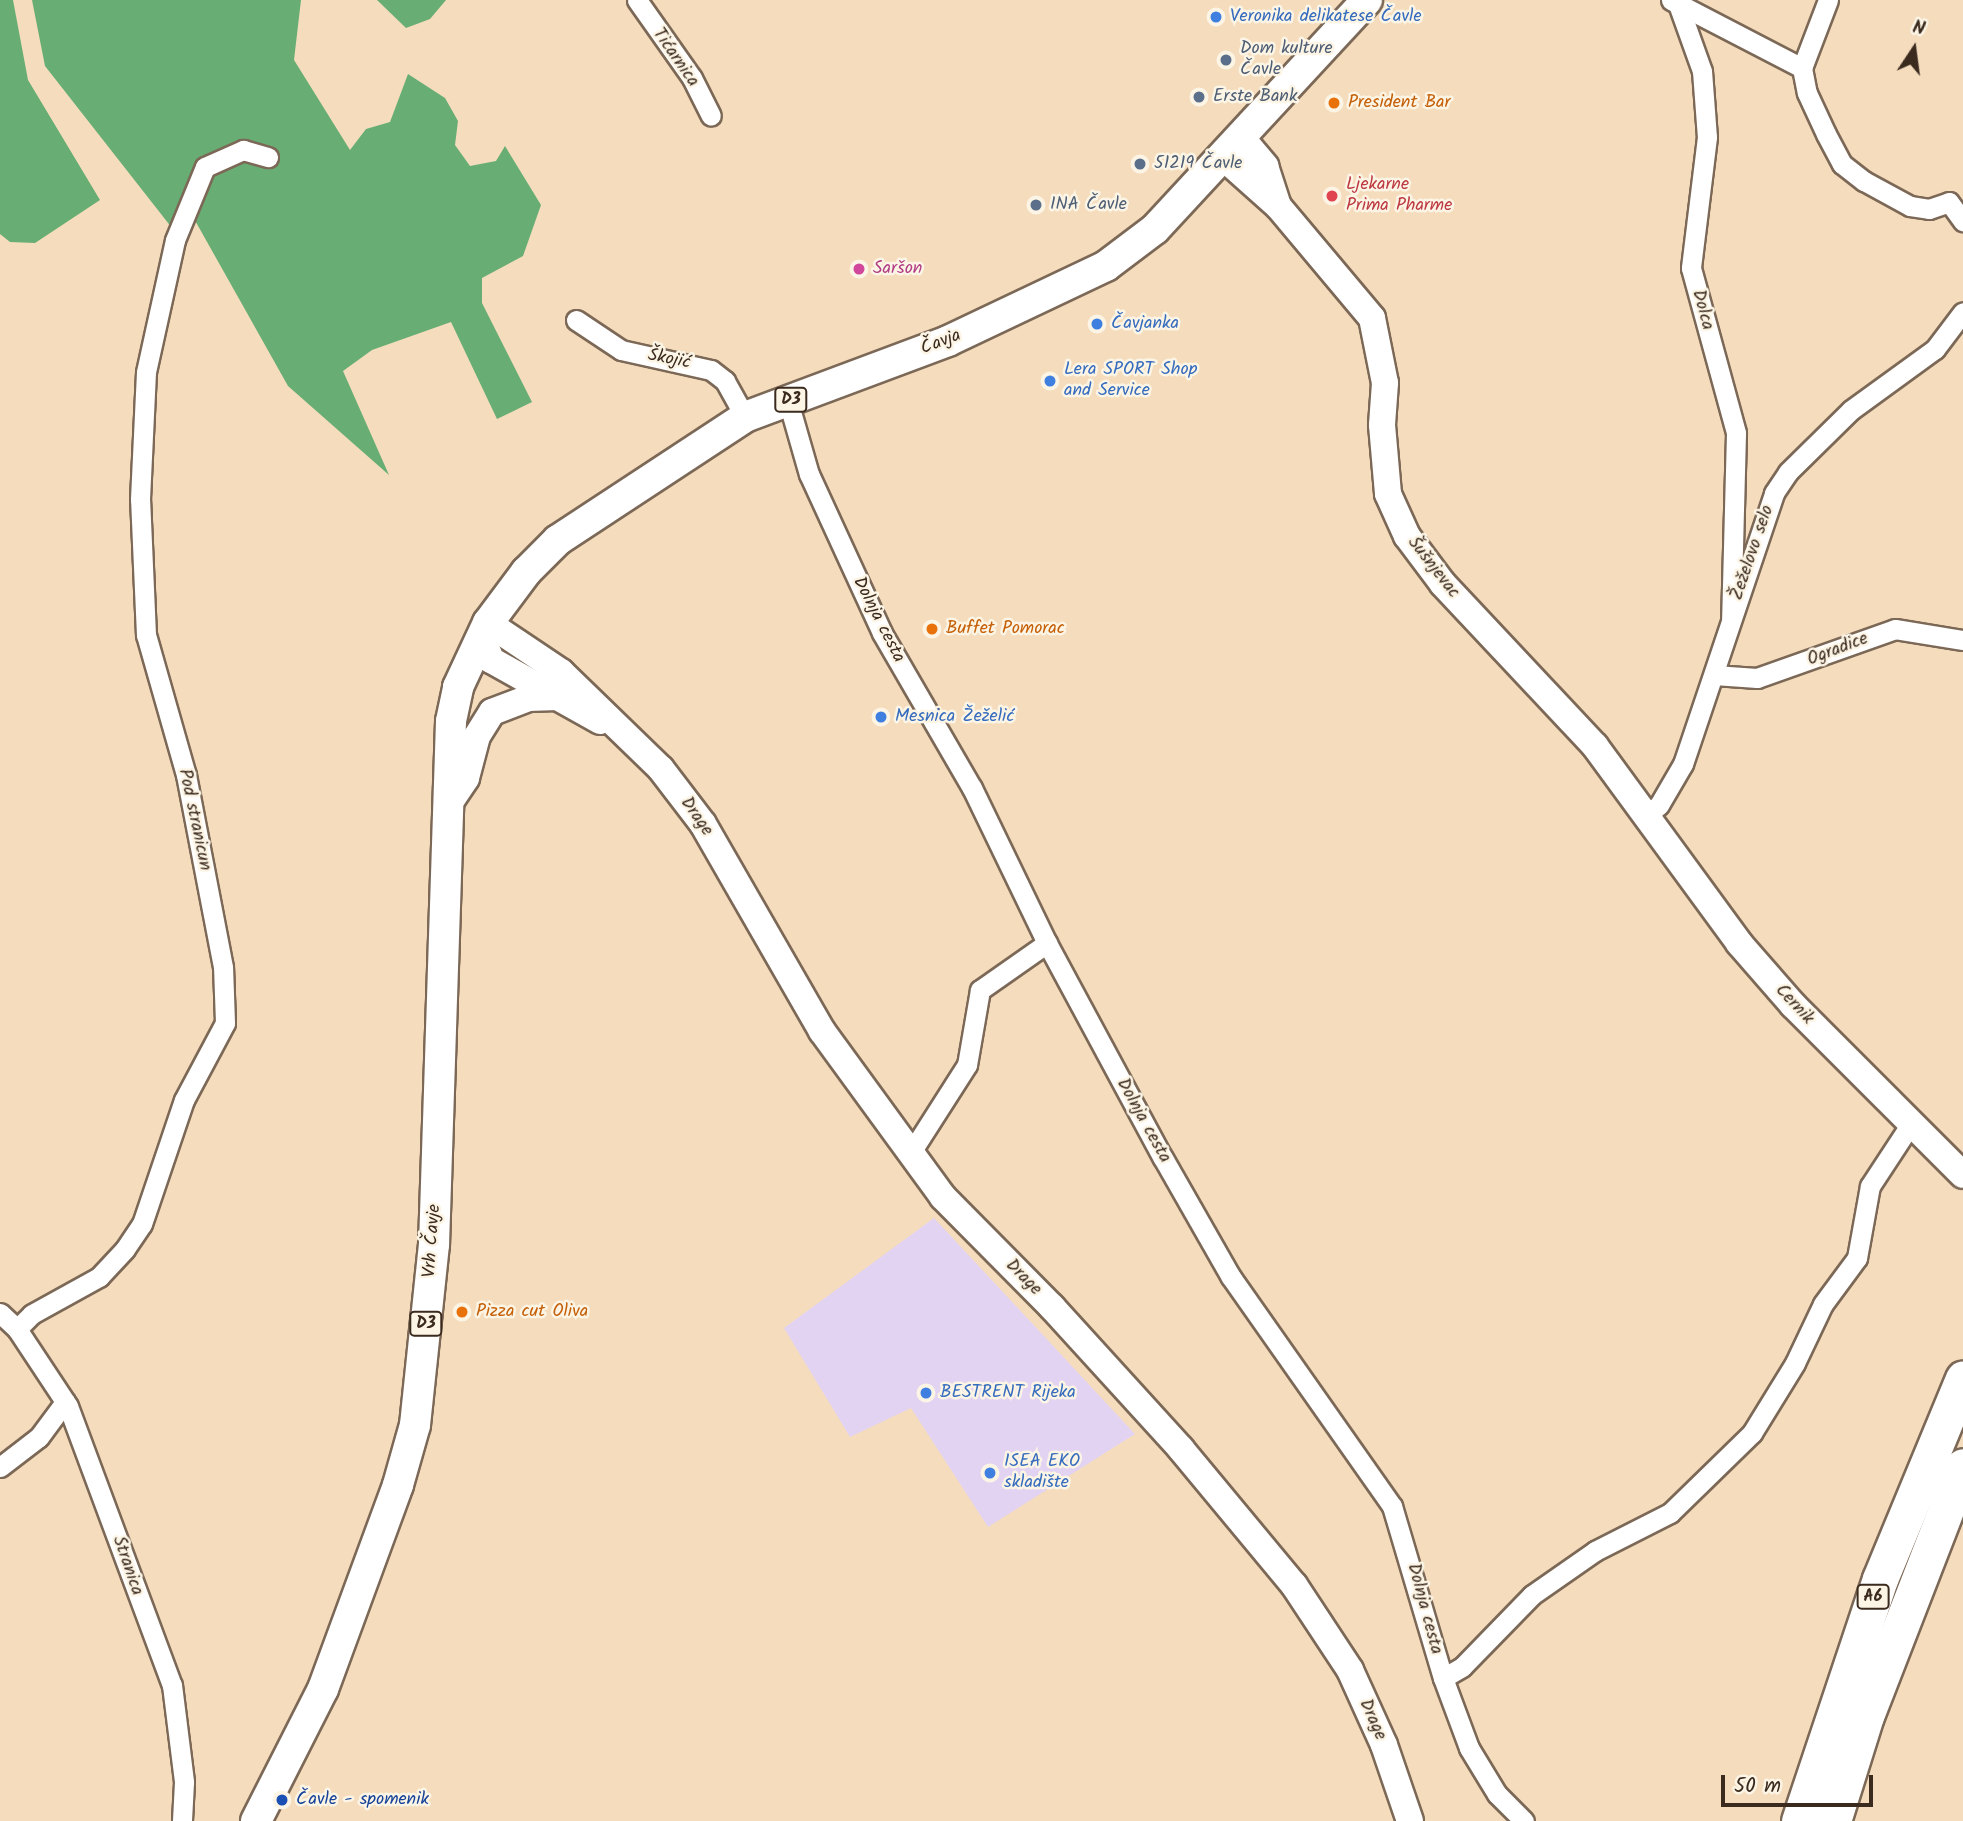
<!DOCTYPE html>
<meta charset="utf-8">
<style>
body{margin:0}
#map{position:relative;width:1963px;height:1821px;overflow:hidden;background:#f4dcbd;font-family:Kalam,sans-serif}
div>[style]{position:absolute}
.built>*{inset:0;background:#e3d3f2}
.forest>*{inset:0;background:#68ae74}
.roads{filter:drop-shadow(2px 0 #7c6856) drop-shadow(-2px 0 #7c6856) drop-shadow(0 2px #7c6856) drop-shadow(0 -2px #7c6856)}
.street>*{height:19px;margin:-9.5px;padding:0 9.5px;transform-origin:9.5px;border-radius:9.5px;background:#fff}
.secondary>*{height:26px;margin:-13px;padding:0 13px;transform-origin:13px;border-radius:13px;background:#fff}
.primary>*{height:30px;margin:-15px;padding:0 15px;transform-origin:15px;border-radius:15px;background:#fff}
.highway>*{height:35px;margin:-17.5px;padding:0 17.5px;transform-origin:17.5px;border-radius:17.5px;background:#fff}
.dots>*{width:19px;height:19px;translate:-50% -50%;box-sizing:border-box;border:4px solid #fcf5e5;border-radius:50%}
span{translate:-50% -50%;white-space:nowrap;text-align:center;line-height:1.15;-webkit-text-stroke:5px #fcf5e5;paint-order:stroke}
.shield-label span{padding:2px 5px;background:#fcf5e5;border:2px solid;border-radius:5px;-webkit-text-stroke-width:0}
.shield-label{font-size:16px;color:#3b2a1e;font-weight:700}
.shop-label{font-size:18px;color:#366cbe}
.left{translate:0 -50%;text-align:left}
.service-label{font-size:18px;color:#4e5e75}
.street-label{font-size:18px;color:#3b2a1e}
.food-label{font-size:18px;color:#c56008}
.health-label{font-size:18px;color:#be3a42}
.hotel-label{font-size:18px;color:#b23c85}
.transit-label{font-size:18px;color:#164399}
.north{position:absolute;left:1879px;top:14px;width:70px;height:70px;-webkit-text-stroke:5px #fcf5e5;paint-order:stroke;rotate:13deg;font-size:19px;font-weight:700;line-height:28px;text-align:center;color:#3b2a1e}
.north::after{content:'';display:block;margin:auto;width:24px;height:32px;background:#3b2a1e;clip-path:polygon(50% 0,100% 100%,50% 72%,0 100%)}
.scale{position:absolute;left:1721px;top:1775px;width:152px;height:32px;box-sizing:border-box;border:4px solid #3b2a1e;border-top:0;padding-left:9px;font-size:21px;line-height:24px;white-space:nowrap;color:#3b2a1e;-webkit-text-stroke:5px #fcf5e5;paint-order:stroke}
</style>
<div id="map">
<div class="built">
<i style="clip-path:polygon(934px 1218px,1135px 1434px,988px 1527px,911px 1408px,850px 1437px,784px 1328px)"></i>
</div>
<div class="forest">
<i style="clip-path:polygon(0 0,13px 0,28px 80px,100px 200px,35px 243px,10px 242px,0 234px)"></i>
<i style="clip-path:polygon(32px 0,301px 0,294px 60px,350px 150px,366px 129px,390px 122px,408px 74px,445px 98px,458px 121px,455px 145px,470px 166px,496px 161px,505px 146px,541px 205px,523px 256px,482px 278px,482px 303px,532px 402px,497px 419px,451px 322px,372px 350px,343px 371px,389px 475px,288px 386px,188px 208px,172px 228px,45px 66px)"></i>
<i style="clip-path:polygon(377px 0,446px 0,430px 19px,406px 28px)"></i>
</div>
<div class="roads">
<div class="street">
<i style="left:637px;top:0;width:95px;rotate:54.8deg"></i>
<i style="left:692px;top:78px;width:42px;rotate:63.4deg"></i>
<i style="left:1671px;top:0;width:148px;rotate:27.4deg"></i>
<i style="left:1802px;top:68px;width:25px;rotate:79deg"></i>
<i style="left:1807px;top:93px;width:45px;rotate:65.1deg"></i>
<i style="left:1826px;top:134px;width:34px;rotate:62deg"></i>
<i style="left:1842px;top:164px;width:28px;rotate:38deg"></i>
<i style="left:1864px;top:181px;width:52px;rotate:28.5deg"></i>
<i style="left:1910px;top:206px;width:19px;rotate:9deg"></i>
<i style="left:1929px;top:209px;width:21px;rotate:-19deg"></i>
<i style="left:1949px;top:202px;width:24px;rotate:54deg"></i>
<i style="left:1678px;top:4px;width:71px;rotate:70.3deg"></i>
<i style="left:1702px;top:71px;width:66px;rotate:85.7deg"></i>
<i style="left:1707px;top:137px;width:132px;rotate:97deg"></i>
<i style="left:1691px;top:268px;width:171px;rotate:74.7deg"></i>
<i style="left:1736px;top:433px;width:185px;rotate:91.5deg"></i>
<i style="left:1802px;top:68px;width:73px;rotate:-69.1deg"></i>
<i style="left:576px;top:320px;width:54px;rotate:33.7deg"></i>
<i style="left:621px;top:350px;width:92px;rotate:12.5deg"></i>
<i style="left:711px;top:370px;width:18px;rotate:38deg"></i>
<i style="left:725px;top:381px;width:41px;rotate:60.9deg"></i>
<i style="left:788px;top:401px;width:76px;rotate:74deg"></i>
<i style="left:809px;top:474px;width:175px;rotate:65.3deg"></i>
<i style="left:882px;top:633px;width:179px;rotate:59.9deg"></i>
<i style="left:972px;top:788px;width:172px;rotate:64.2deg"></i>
<i style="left:1047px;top:943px;width:244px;rotate:61.7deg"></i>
<i style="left:1163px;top:1158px;width:137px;rotate:60.3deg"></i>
<i style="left:1231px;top:1277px;width:280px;rotate:54.9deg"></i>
<i style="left:1392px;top:1506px;width:179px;rotate:73.5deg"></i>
<i style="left:1443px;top:1678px;width:75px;rotate:69.6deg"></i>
<i style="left:1469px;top:1748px;width:54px;rotate:58.7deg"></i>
<i style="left:1497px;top:1794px;width:38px;rotate:45deg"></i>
<i style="left:1714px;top:675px;width:43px;rotate:4deg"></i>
<i style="left:1757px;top:678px;width:146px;rotate:-19.5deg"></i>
<i style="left:1895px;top:629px;width:69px;rotate:9.2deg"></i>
<i style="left:1647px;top:816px;width:16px;rotate:-43deg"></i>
<i style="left:1659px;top:805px;width:48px;rotate:-59.7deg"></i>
<i style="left:1683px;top:764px;width:286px;rotate:-71.4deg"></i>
<i style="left:1774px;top:493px;width:25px;rotate:-56deg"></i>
<i style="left:1788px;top:472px;width:88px;rotate:-44.5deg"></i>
<i style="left:1851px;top:410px;width:104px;rotate:-36deg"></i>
<i style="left:1935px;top:349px;width:46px;rotate:-52.9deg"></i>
<i style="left:910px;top:1154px;width:106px;rotate:-57.4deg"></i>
<i style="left:967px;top:1065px;width:76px;rotate:-80.2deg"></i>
<i style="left:980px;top:990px;width:82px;rotate:-35deg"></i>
<i style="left:0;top:1313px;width:23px;rotate:43deg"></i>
<i style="left:17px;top:1329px;width:92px;rotate:56.5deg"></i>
<i style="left:68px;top:1406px;width:298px;rotate:69.6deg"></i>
<i style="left:172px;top:1685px;width:98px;rotate:82.9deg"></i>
<i style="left:184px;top:1782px;width:39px;rotate:93deg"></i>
<i style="left:17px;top:1329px;width:21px;rotate:-45deg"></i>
<i style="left:32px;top:1314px;width:77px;rotate:-28.9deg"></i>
<i style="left:99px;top:1277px;width:38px;rotate:-47deg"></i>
<i style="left:125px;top:1249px;width:30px;rotate:-56deg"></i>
<i style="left:142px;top:1224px;width:131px;rotate:-71.3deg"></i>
<i style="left:184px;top:1100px;width:87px;rotate:-62deg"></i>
<i style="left:225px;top:1023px;width:56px;rotate:-92deg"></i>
<i style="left:223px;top:967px;width:196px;rotate:-100.9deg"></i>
<i style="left:186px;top:775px;width:146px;rotate:-105.9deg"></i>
<i style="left:146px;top:635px;width:136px;rotate:-92.5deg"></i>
<i style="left:140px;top:499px;width:127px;rotate:-87.3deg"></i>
<i style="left:146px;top:372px;width:135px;rotate:-77.6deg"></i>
<i style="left:175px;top:240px;width:79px;rotate:-67.7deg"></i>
<i style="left:205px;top:167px;width:42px;rotate:-24.1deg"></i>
<i style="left:243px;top:150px;width:26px;rotate:16deg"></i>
<i style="left:0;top:1467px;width:49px;rotate:-37.6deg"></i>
<i style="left:39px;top:1437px;width:44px;rotate:-53.4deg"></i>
<i style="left:1443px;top:1678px;width:22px;rotate:-30deg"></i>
<i style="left:1462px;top:1667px;width:100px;rotate:-45.8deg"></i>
<i style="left:1532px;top:1595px;width:77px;rotate:-34.9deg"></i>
<i style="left:1595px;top:1551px;width:84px;rotate:-26.9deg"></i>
<i style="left:1670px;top:1513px;width:115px;rotate:-44.3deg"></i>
<i style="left:1752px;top:1433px;width:82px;rotate:-58.4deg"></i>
<i style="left:1795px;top:1363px;width:65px;rotate:-64.6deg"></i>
<i style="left:1823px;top:1304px;width:57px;rotate:-53.5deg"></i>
<i style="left:1857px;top:1258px;width:73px;rotate:-79.8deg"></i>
<i style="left:1870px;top:1186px;width:73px;rotate:-56.7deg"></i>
</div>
<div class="secondary">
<i style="left:1241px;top:137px;width:38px;rotate:50deg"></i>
<i style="left:1265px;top:166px;width:42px;rotate:72deg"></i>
<i style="left:1223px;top:157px;width:74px;rotate:41.7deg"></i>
<i style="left:1278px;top:206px;width:146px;rotate:50deg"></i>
<i style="left:1372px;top:318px;width:66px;rotate:78.7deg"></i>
<i style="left:1385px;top:383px;width:42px;rotate:94.1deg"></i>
<i style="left:1382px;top:425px;width:69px;rotate:85deg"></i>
<i style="left:1388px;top:494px;width:46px;rotate:65.7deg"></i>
<i style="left:1407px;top:536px;width:60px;rotate:53.1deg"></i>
<i style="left:1443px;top:584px;width:222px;rotate:46.8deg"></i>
<i style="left:1595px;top:746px;width:244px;rotate:53.8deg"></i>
<i style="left:1739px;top:943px;width:82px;rotate:48.9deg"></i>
<i style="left:1793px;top:1005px;width:240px;rotate:45deg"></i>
<i style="left:488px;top:623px;width:88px;rotate:33.9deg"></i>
<i style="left:561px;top:672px;width:139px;rotate:44.1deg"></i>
<i style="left:661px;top:769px;width:69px;rotate:52.6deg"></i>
<i style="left:703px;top:824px;width:239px;rotate:60.1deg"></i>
<i style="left:822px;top:1031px;width:205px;rotate:53.9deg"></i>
<i style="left:943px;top:1197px;width:155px;rotate:45.3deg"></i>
<i style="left:1052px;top:1307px;width:192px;rotate:47.7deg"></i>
<i style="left:1181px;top:1449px;width:177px;rotate:50.3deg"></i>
<i style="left:1294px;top:1585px;width:102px;rotate:56.6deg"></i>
<i style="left:1350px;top:1670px;width:82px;rotate:65.6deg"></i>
<i style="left:1384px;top:1745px;width:80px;rotate:71.1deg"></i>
<i style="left:481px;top:635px;width:27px;rotate:68deg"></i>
<i style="left:491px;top:660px;width:125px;rotate:29.2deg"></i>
<i style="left:448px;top:805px;width:32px;rotate:-56deg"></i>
<i style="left:466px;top:778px;width:43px;rotate:-75.3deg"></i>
<i style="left:477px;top:736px;width:28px;rotate:-58deg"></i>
<i style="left:492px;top:712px;width:39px;rotate:-21deg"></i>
<i style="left:528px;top:698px;width:30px;rotate:-2deg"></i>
</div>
<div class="primary">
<i style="left:256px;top:1821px;width:148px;rotate:-63.1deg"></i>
<i style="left:323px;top:1689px;width:217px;rotate:-69.8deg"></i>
<i style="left:398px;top:1485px;width:62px;rotate:-74.2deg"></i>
<i style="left:415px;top:1425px;width:181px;rotate:-84deg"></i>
<i style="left:434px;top:1245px;width:524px;rotate:-88.14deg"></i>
<i style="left:451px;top:721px;width:35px;rotate:-78deg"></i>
<i style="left:458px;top:687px;width:71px;rotate:-64.9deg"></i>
<i style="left:488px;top:623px;width:64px;rotate:-53.3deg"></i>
<i style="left:526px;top:572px;width:45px;rotate:-45deg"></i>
<i style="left:558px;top:540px;width:224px;rotate:-33.3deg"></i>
<i style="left:745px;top:417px;width:217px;rotate:-20.5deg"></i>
<i style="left:948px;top:341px;width:175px;rotate:-25.4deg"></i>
<i style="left:1106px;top:266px;width:61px;rotate:-37.1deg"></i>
<i style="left:1155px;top:229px;width:312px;rotate:-47.2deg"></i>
</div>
<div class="highway">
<i style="left:1799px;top:1821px;width:255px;rotate:-71.5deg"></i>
<i style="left:1880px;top:1579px;width:217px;rotate:-67.5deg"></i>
<i style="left:1833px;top:1821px;width:110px;rotate:-72.6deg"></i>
<i style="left:1866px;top:1716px;width:268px;rotate:-68.8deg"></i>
</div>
</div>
<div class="dots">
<i style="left:1216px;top:17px;background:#3f7fe0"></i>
<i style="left:1226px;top:60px;background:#5c6f8a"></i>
<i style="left:1199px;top:97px;background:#5c6f8a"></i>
<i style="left:1334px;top:103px;background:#e8710a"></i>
<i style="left:1140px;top:164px;background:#5c6f8a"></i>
<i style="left:1332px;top:196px;background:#e0444e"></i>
<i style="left:1036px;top:205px;background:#5c6f8a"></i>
<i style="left:859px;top:269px;background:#d1479c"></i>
<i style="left:1097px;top:324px;background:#3f7fe0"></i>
<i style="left:1050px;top:381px;background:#3f7fe0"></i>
<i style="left:932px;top:629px;background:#e8710a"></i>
<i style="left:881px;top:717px;background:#3f7fe0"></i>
<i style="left:462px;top:1312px;background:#e8710a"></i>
<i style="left:926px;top:1393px;background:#3f7fe0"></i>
<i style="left:990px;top:1473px;background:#3f7fe0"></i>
<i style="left:282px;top:1800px;background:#1a4fb4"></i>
</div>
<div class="shield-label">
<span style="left:791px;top:400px">D3</span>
<span style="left:426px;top:1324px">D3</span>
<span style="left:1873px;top:1597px">A6</span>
</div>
<div class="shop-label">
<span class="left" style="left:1230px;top:17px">Veronika delikatese Čavle</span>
<span class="left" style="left:1111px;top:324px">Čavjanka</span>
<span class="left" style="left:1064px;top:381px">Lera SPORT Shop<br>and Service</span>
<span class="left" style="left:895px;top:717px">Mesnica Žeželić</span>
<span class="left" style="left:940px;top:1393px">BESTRENT Rijeka</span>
<span class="left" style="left:1004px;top:1473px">ISEA EKO<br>skladište</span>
</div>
<div class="service-label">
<span class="left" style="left:1240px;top:60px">Dom kulture<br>Čavle</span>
<span class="left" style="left:1213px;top:97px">Erste Bank</span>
<span class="left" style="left:1154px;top:164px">51219 Čavle</span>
<span class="left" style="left:1050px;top:205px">INA Čavle</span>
</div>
<div class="street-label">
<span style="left:675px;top:58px;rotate:55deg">Tićarnica</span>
<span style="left:1702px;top:310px;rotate:75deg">Dolca</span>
<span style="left:941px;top:343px;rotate:-21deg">Čavja</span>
<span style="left:669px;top:360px;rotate:11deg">Škojić</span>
<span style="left:1753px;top:553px;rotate:-71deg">Žeželovo selo</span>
<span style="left:1433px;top:568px;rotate:52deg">Šušnjevac</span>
<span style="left:878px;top:620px;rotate:63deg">Dolnja cesta</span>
<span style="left:1838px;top:650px;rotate:-21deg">Ogradice</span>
<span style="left:696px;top:817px;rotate:55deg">Drage</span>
<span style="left:194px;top:820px;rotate:78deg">Pod stranicun</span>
<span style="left:1794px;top:1005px;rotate:47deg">Cernik</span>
<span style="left:1143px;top:1121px;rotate:61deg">Dolnja cesta</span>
<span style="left:433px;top:1241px;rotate:-86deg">Vrh Čavje</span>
<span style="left:1023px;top:1278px;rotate:45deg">Drage</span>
<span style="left:127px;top:1566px;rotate:71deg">Stranica</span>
<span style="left:1424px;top:1609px;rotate:75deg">Dolnja cesta</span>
<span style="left:1372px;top:1720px;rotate:66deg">Drage</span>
</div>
<div class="food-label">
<span class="left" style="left:1348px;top:103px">President Bar</span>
<span class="left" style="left:946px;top:629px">Buffet Pomorac</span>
<span class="left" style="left:476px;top:1312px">Pizza cut Oliva</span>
</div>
<div class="health-label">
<span class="left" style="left:1346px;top:196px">Ljekarne<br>Prima Pharme</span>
</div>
<div class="hotel-label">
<span class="left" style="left:873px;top:269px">Saršon</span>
</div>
<div class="transit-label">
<span class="left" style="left:296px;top:1800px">Čavle - spomenik</span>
</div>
<div class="north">N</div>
<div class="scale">50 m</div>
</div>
